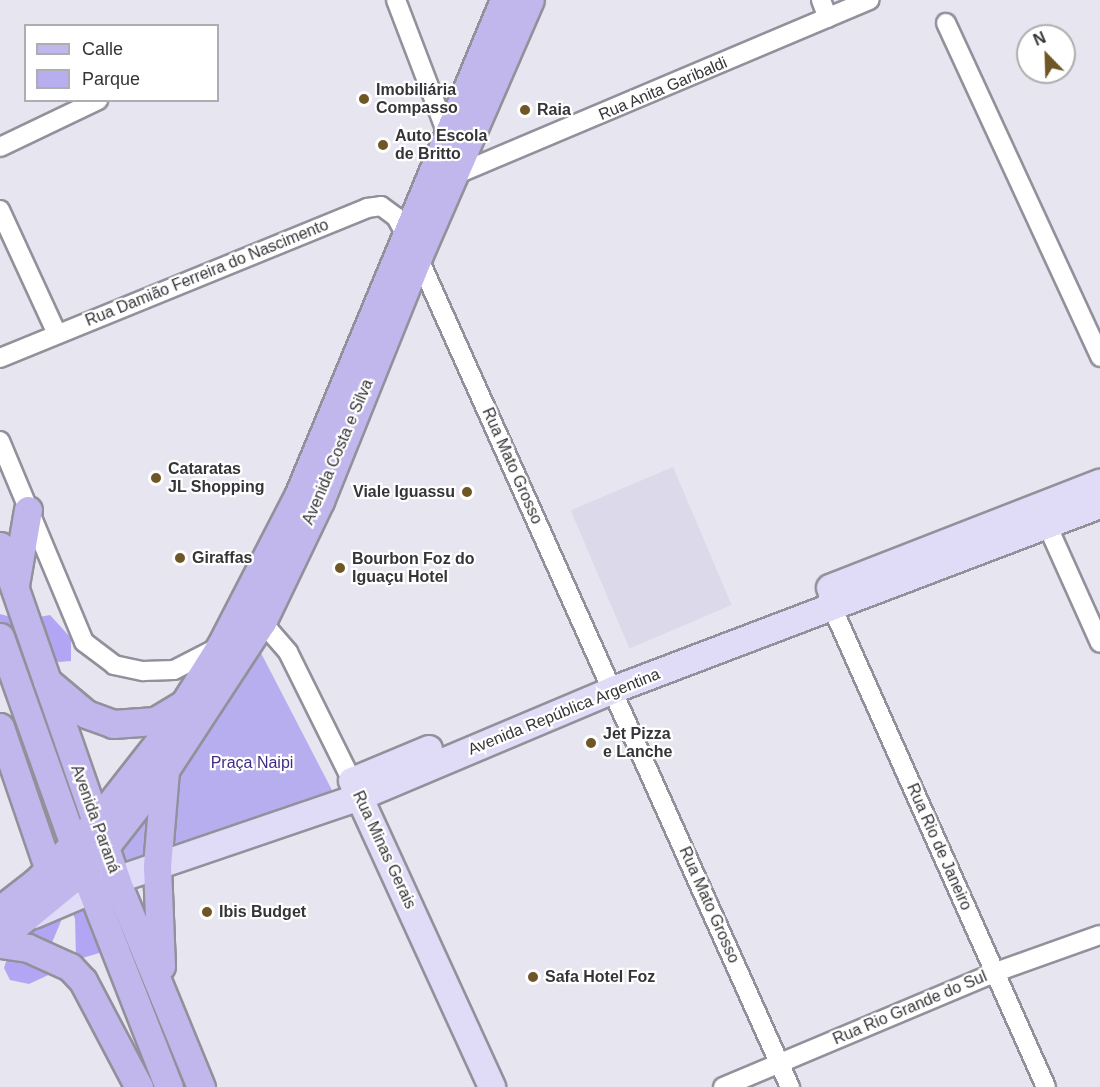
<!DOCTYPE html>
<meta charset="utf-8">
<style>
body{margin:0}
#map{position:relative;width:1100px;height:1087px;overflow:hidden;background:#e6e5f0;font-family:Helvetica,sans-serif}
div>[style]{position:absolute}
.built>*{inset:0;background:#dbd9ea;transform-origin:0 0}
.green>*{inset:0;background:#b7aeef}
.forest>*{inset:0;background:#b2a6f4}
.roads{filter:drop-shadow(2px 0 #92919b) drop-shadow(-2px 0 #92919b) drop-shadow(0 2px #92919b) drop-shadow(0 -2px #92919b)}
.minor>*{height:18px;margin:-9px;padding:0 9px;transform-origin:9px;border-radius:9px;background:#fff}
.secondary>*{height:26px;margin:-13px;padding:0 13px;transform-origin:13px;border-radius:13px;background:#e0dbf6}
.primary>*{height:27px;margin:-13.5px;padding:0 13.5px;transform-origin:13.5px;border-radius:13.5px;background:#c1b7ed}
.dots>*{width:16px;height:16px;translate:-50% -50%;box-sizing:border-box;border:3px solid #fff;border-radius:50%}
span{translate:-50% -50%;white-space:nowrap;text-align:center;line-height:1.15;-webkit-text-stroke:4.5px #fff;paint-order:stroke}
.street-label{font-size:16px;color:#353539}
.poi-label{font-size:16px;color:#353539;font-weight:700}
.left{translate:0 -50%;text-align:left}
.right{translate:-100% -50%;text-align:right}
.park-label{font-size:16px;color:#442c84}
.legend{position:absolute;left:24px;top:24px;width:195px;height:78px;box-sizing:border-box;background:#fff;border:2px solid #aeaeb0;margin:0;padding:8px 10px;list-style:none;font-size:18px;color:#353539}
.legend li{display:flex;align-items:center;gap:12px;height:30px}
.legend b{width:30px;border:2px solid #aeaeb0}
.north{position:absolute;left:1016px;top:24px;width:60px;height:60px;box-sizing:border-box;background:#fff;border:2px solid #aeaeb0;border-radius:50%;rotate:337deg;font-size:16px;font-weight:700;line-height:24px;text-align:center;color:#353539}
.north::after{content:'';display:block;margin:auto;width:21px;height:27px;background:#6f5627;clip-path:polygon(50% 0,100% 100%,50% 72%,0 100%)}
</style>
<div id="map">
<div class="built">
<i style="left:673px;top:467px;width:150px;height:111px;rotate:67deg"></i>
</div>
<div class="green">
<i style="clip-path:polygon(261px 653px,335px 796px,126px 870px,118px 848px)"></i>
</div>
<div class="forest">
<i style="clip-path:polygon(0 614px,23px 620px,50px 615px,71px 638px,71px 661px,59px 662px,47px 656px,22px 664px,0 662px)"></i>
<i style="clip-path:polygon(81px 904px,90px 906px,102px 922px,109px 950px,76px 960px,75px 918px,72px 913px,64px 914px,51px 945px,59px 970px,29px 984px,10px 980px,4px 968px,14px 937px,23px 926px)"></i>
</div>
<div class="roads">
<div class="minor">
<i style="left:396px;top:0;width:146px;rotate:69.1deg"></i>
<i style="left:821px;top:0;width:19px;rotate:69deg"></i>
<i style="left:946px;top:23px;width:368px;rotate:65.2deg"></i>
<i style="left:0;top:147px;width:109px;rotate:-25.6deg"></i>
<i style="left:455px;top:175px;width:450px;rotate:-22.9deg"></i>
<i style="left:0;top:210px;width:136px;rotate:65.3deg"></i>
<i style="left:0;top:358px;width:396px;rotate:-22.2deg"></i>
<i style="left:367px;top:208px;width:14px;rotate:-8deg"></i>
<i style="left:381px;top:206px;width:19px;rotate:36deg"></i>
<i style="left:396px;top:217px;width:46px;rotate:61.2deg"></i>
<i style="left:418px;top:257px;width:910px;rotate:65.86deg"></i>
<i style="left:0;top:441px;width:218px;rotate:67.3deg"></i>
<i style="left:84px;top:642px;width:38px;rotate:37deg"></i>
<i style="left:114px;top:665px;width:30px;rotate:12deg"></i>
<i style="left:143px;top:671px;width:31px;rotate:-2deg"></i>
<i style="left:174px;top:670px;width:46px;rotate:-27.1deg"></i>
<i style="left:1043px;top:516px;width:139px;rotate:65.8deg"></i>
<i style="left:828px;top:598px;width:535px;rotate:65.97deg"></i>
<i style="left:262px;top:622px;width:40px;rotate:49deg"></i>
<i style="left:288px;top:652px;width:144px;rotate:63.6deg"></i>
<i style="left:723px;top:1087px;width:296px;rotate:-22.8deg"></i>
<i style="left:996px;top:972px;width:110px;rotate:-19.6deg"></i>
</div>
<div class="secondary">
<i style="left:830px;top:588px;width:290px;rotate:-21.3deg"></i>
<i style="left:429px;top:749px;width:83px;rotate:157.4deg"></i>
<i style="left:352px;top:781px;width:337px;rotate:65.4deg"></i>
<i style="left:34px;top:915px;width:89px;rotate:-23.1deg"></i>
<i style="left:116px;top:880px;width:258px;rotate:-18.8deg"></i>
<i style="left:360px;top:797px;width:275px;rotate:-22.9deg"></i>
<i style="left:613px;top:690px;width:521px;rotate:-20.8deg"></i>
</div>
<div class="primary">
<i style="left:0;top:546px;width:354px;rotate:70.8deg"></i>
<i style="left:116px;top:880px;width:224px;rotate:67.7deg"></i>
<i style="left:15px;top:585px;width:76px;rotate:-80.2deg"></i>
<i style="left:0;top:637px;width:221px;rotate:70.4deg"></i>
<i style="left:74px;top:845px;width:260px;rotate:68.6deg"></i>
<i style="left:47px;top:681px;width:51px;rotate:40.2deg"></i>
<i style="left:86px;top:714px;width:29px;rotate:20deg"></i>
<i style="left:113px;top:724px;width:42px;rotate:-4.1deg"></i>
<i style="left:155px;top:721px;width:31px;rotate:-31deg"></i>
<i style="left:0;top:727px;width:151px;rotate:71.1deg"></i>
<i style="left:0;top:910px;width:46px;rotate:-37.9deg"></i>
<i style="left:36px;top:882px;width:85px;rotate:-45deg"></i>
<i style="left:96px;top:822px;width:112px;rotate:-51.9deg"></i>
<i style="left:165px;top:734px;width:105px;rotate:-57.8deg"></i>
<i style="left:221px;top:645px;width:168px;rotate:-62.7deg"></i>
<i style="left:298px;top:496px;width:537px;rotate:-67.45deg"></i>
<i style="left:0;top:938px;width:109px;rotate:-39.4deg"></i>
<i style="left:84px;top:869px;width:30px;rotate:-46deg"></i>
<i style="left:105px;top:847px;width:98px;rotate:-52.1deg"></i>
<i style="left:165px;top:770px;width:177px;rotate:-56.8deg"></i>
<i style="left:262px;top:622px;width:134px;rotate:-64.4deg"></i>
<i style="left:320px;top:501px;width:263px;rotate:-68.1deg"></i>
<i style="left:418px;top:257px;width:280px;rotate:-66.5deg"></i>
<i style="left:0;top:944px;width:28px;rotate:8deg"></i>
<i style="left:28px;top:948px;width:46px;rotate:24.3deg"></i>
<i style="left:70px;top:967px;width:19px;rotate:47deg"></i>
<i style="left:83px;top:981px;width:120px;rotate:62.2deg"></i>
<i style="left:161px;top:966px;width:100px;rotate:-92.3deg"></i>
<i style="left:157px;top:866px;width:95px;rotate:-85.2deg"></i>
</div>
</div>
<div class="dots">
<i style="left:364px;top:99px;background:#6f5627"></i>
<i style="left:525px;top:110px;background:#6f5627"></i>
<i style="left:383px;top:145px;background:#6f5627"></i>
<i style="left:156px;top:478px;background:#6f5627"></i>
<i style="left:467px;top:492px;background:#6f5627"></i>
<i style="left:180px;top:558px;background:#6f5627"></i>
<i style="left:340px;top:568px;background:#6f5627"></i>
<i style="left:591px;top:743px;background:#6f5627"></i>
<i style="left:207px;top:912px;background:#6f5627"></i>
<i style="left:533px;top:977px;background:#6f5627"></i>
</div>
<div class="street-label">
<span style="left:663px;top:89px;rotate:-23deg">Rua Anita Garibaldi</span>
<span style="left:207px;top:273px;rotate:-22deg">Rua Damião Ferreira do Nascimento</span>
<span style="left:338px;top:452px;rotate:-67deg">Avenida Costa e Silva</span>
<span style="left:512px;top:466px;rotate:66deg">Rua Mato Grosso</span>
<span style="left:564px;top:712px;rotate:-22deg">Avenida República Argentina</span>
<span style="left:95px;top:819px;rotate:70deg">Avenida Paraná</span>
<span style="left:939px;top:847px;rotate:66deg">Rua Rio de Janeiro</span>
<span style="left:384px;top:850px;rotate:65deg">Rua Minas Gerais</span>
<span style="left:709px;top:905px;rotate:66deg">Rua Mato Grosso</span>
<span style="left:910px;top:1008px;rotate:-23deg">Rua Rio Grande do Sul</span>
</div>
<div class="poi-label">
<span class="left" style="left:376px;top:99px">Imobiliária<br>Compasso</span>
<span class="left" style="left:537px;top:110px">Raia</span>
<span class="left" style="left:395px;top:145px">Auto Escola<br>de Britto</span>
<span class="left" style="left:168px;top:478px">Cataratas<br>JL Shopping</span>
<span class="right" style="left:455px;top:492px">Viale Iguassu</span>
<span class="left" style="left:192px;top:558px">Giraffas</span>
<span class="left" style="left:352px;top:568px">Bourbon Foz do<br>Iguaçu Hotel</span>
<span class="left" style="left:603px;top:743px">Jet Pizza<br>e Lanche</span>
<span class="left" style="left:219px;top:912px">Ibis Budget</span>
<span class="left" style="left:545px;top:977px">Safa Hotel Foz</span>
</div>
<div class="park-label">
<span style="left:252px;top:763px">Praça Naipi</span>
</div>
<ul class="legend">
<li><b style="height:8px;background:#c1b7ed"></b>Calle</li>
<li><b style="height:16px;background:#b7aeef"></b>Parque</li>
</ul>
<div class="north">N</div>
</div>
